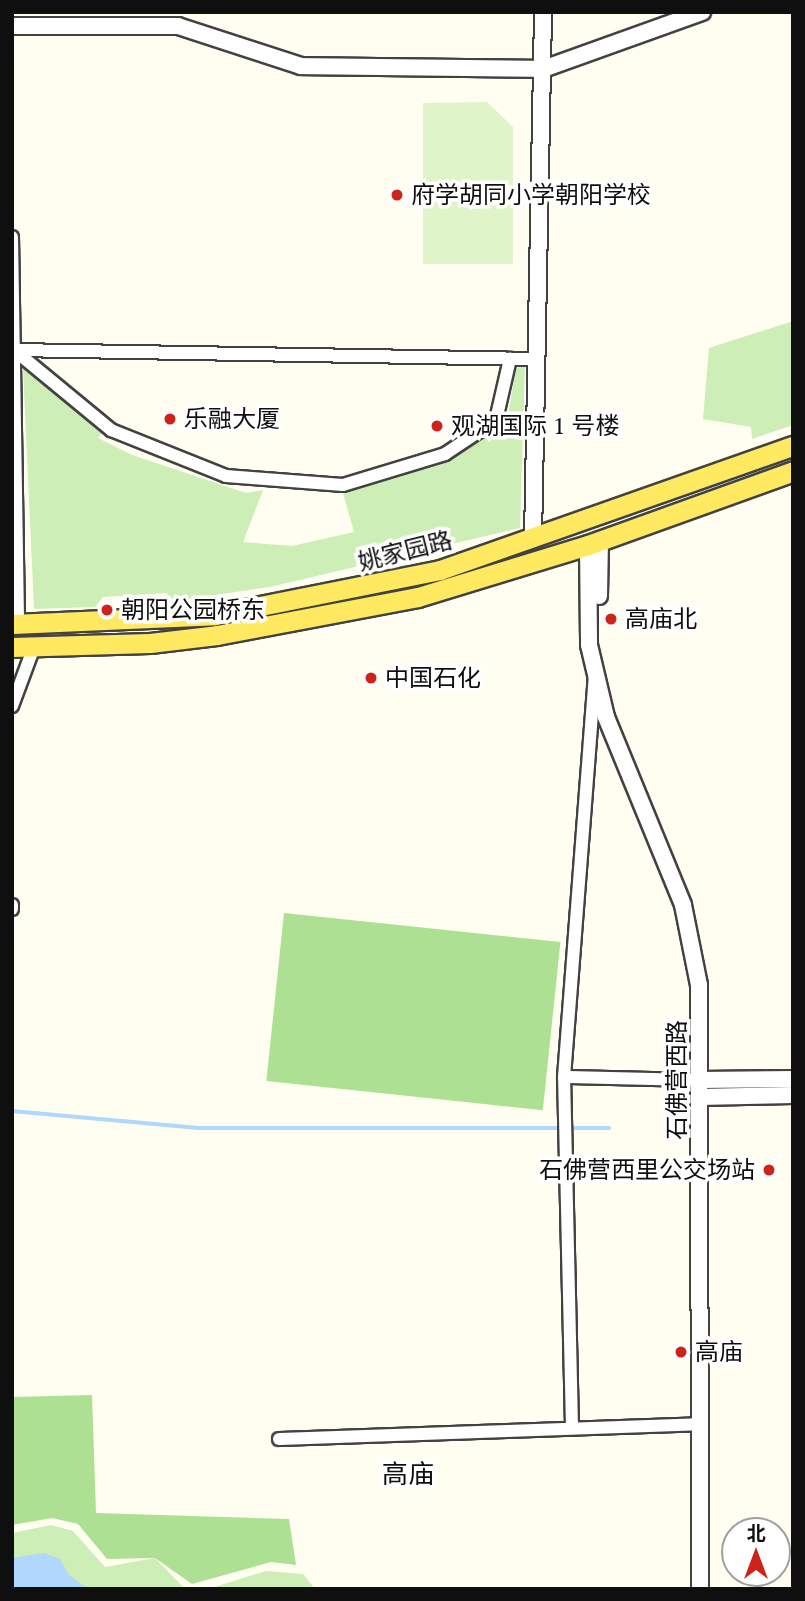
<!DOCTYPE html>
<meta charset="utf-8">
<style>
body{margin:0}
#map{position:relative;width:805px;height:1601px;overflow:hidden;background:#fffef1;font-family:"PT Serif","Noto Sans SC",serif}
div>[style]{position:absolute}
.green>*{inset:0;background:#cdeeb6}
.forest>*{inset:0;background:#aee094;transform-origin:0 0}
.pitch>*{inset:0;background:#e0f4c9}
.water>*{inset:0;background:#b0d7fc}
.stream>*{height:3.5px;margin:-1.75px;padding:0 1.75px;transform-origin:1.75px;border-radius:1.75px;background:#b0d7fc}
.roads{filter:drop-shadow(2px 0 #424242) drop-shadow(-2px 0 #424242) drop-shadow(0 2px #424242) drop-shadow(0 -2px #424242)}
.minor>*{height:12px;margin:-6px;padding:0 6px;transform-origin:6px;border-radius:6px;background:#fff}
.tertiary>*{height:16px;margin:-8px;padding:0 8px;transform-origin:8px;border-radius:8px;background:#fff}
.primary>*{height:19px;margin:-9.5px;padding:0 9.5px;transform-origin:9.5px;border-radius:9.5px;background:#ffe961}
.dots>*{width:19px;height:19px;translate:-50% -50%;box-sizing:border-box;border:4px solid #fff;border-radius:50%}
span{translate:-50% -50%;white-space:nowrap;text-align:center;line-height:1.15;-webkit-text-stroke:7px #fff;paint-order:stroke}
.poi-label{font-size:24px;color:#0f0f0f}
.left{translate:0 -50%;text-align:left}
.right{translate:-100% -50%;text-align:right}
.street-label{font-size:24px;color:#0f0f0f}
.neighbourhood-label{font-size:26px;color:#0f0f0f}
.frame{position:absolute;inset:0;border:14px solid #0f0f0f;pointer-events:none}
.north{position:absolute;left:721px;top:1517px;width:70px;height:70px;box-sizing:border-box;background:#fff;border:2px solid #9f9f9f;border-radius:50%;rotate:0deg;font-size:19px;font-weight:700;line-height:28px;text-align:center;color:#0f0f0f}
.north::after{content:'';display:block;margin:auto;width:24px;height:32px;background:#cd2319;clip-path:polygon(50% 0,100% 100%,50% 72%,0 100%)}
</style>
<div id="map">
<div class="green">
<i style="clip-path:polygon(793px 321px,793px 425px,752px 439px,751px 427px,703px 419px,709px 348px)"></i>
<i style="clip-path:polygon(525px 366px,520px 528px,270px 587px,175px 601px,166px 593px,103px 597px,95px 607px,34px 609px,23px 369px,103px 431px,98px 438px,132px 455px,246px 493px,263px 490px,243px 542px,292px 546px,354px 532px,343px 493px,451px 459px,507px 421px,516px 368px)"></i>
<i style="clip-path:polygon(51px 1525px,73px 1531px,105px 1567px,155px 1558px,185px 1589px,12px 1589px,12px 1533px)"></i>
<i style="clip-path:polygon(266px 1571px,303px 1574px,315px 1589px,208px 1589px)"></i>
</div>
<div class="forest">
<i style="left:284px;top:913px;width:278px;height:169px;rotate:6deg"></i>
<i style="clip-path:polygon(92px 1395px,96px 1513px,289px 1519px,296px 1565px,271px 1562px,192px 1584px,155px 1558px,107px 1559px,78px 1524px,52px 1518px,12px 1525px,12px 1397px)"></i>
</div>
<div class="pitch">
<i style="clip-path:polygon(487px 102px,513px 127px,513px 264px,423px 264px,423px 103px)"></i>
</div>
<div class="water">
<i style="clip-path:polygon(44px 1553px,60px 1559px,69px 1575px,88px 1589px,12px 1589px,12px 1558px)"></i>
</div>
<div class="stream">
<i style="left:12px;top:1111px;width:187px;rotate:5.2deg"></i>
<i style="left:198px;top:1128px;width:364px"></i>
<i style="left:569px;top:1128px;width:40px"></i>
</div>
<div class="roads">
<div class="minor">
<i style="left:12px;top:237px;width:387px;rotate:89.1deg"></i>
<i style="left:14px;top:350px;width:126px;rotate:39.5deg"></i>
<i style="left:111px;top:430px;width:124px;rotate:21.8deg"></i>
<i style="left:226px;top:476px;width:117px;rotate:4.4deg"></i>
<i style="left:343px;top:485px;width:107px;rotate:-16.9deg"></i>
<i style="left:445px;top:454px;width:61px;rotate:-33.7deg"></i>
<i style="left:496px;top:420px;width:63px;rotate:-77.1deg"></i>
<i style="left:14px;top:350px;width:521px;rotate:0.99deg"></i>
<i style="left:12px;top:706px;width:63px;rotate:-69.6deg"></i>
<i style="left:12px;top:905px;width:4px;rotate:90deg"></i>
<i style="left:564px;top:1077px;width:135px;rotate:1.3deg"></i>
<i style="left:572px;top:1427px;width:350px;rotate:-91.3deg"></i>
<i style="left:564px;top:1077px;width:402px;rotate:-85.6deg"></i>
<i style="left:279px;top:1439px;width:421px;rotate:-2deg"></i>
</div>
<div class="tertiary">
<i style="left:12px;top:26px;width:166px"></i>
<i style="left:178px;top:26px;width:129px;rotate:18deg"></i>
<i style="left:301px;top:66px;width:242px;rotate:0.7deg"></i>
<i style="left:543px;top:69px;width:169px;rotate:-19.7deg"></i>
<i style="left:533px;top:539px;width:527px;rotate:-88.91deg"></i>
<i style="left:588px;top:545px;width:100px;rotate:89.4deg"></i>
<i style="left:589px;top:645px;width:74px;rotate:76.7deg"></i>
<i style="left:606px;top:717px;width:203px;rotate:67.7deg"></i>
<i style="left:683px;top:905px;width:82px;rotate:78.7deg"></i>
<i style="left:699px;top:985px;width:604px;rotate:89.91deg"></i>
<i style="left:599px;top:596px;width:56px;rotate:-89deg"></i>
<i style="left:699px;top:1080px;width:94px;rotate:-0.6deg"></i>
<i style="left:699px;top:1097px;width:94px;rotate:-1.2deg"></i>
</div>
<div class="primary">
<i style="left:12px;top:624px;width:203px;rotate:-2.5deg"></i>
<i style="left:215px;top:615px;width:229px;rotate:-11.3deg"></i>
<i style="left:440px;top:570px;width:374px;rotate:-19.4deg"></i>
<i style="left:12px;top:647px;width:138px;rotate:-1.7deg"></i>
<i style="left:150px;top:643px;width:67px;rotate:-6.8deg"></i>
<i style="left:217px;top:635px;width:205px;rotate:-10.7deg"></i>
<i style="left:418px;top:597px;width:178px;rotate:-17deg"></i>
<i style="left:588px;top:545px;width:218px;rotate:-19.8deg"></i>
</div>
</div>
<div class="dots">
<i style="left:397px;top:195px;background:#cd2319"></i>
<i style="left:170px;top:419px;background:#cd2319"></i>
<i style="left:437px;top:426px;background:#cd2319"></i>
<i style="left:107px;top:610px;background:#cd2319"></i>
<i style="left:611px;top:619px;background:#cd2319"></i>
<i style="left:371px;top:678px;background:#cd2319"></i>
<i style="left:769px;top:1170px;background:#cd2319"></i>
<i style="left:681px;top:1352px;background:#cd2319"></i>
</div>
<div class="poi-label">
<span class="left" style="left:411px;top:195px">府学胡同小学朝阳学校</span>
<span class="left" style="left:184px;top:419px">乐融大厦</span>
<span class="left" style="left:451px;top:426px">观湖国际 1 号楼</span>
<span class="left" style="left:121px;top:610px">朝阳公园桥东</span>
<span class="left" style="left:625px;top:619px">高庙北</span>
<span class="left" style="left:385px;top:678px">中国石化</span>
<span class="right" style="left:755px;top:1170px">石佛营西里公交场站</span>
<span class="left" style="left:695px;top:1352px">高庙</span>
</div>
<div class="street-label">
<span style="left:405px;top:551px;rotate:-14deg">姚家园路</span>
<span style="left:677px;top:1080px;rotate:-90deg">石佛营西路</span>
</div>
<div class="neighbourhood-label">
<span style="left:408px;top:1474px">高庙</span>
</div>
<div class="frame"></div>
<div class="north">北</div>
</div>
